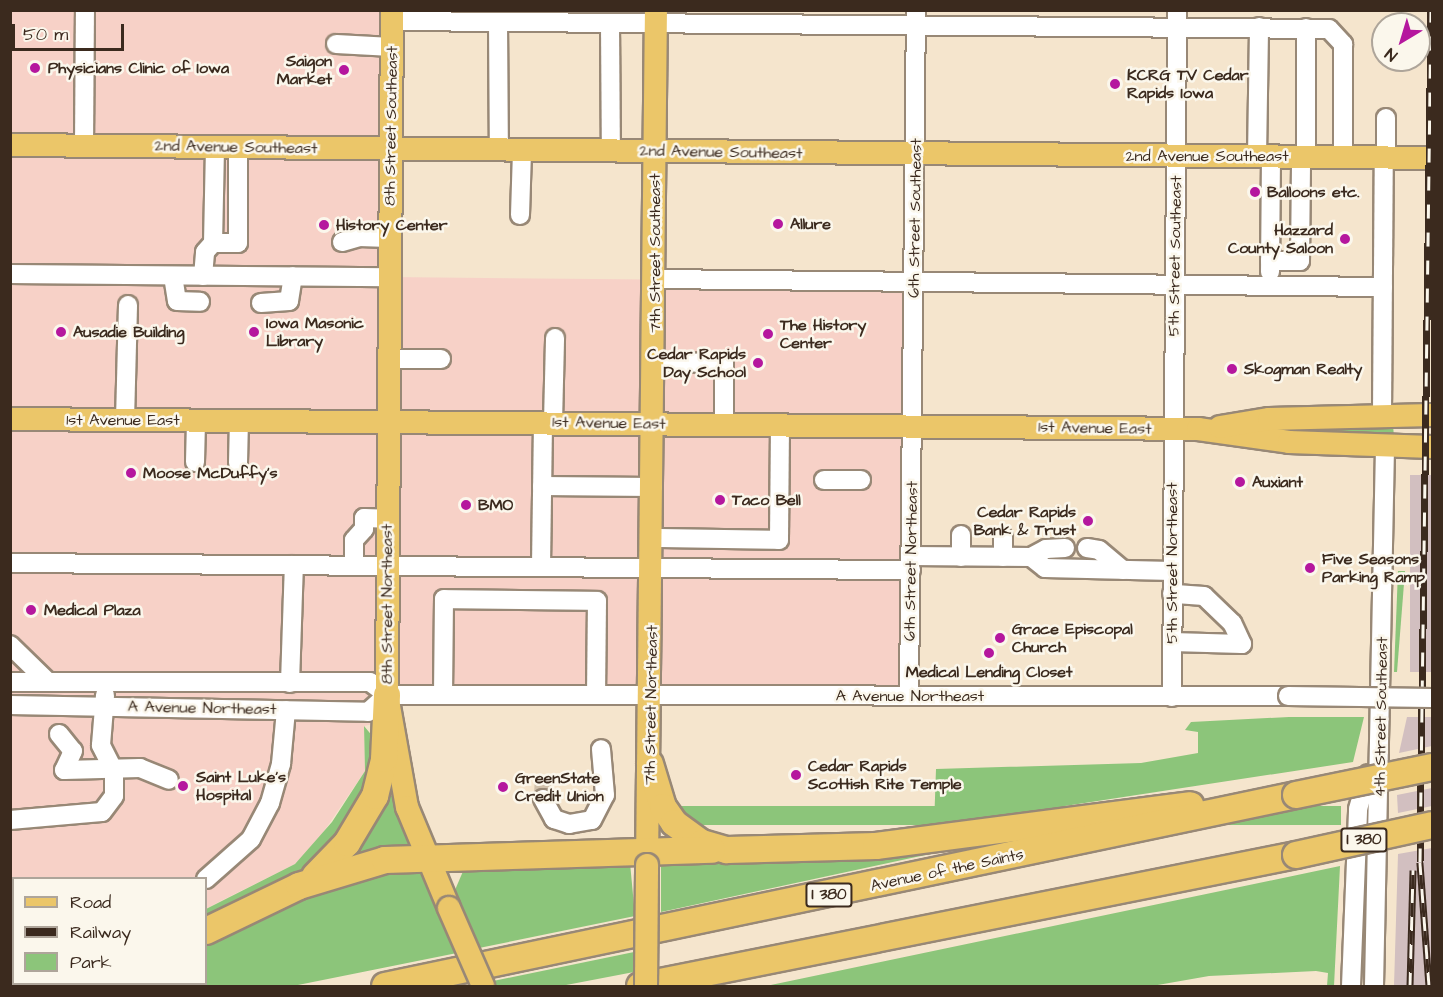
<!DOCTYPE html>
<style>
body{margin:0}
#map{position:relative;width:1443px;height:997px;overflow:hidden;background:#f5e5cd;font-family:"Architects Daughter",sans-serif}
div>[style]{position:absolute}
.built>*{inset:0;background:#f7d1c7}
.industrial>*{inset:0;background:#d2bfc0;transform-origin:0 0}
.green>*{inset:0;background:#8cc57a;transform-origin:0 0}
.minor-tunnel>*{height:18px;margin-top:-9px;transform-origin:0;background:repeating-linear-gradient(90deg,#d0c0aa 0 18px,transparent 0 27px)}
.roads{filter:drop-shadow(2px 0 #988876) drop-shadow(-2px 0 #988876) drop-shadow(0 2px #988876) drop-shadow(0 -2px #988876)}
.minor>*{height:18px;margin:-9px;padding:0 9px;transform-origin:9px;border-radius:9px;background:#fff}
.major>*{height:22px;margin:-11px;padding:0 11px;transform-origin:11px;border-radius:11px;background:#ebc669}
.highway>*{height:26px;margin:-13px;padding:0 13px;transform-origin:13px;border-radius:13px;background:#ebc669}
.rail>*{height:7px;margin-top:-3.5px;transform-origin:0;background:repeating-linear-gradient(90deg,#fbf7ec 0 14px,#3b2a1e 0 28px);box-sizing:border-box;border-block:2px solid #3b2a1e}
.bridges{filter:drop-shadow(2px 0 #988876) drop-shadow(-2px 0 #988876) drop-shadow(0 2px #988876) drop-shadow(0 -2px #988876)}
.minor-bridge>*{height:18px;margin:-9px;padding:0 9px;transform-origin:9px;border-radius:9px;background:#fff}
.major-bridge>*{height:22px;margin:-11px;padding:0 11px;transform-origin:11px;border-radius:11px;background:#ebc669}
.highway-bridge>*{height:26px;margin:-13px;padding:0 13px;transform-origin:13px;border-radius:13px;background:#ebc669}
.dots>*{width:16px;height:16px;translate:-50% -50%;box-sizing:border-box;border:3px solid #fbf7ec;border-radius:50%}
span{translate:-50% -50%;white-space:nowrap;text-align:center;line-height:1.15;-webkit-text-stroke:5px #fbf7ec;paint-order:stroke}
.shield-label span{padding:2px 4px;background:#fbf7ec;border:2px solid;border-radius:4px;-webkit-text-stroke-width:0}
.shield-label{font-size:15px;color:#3b2a1e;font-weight:700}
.poi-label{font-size:16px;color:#3b2a1e;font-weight:700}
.right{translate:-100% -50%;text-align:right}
.left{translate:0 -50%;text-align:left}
.street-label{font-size:16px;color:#3b2a1e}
.frame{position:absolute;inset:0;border:12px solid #3b2a1e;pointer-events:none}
.legend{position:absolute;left:12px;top:877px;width:195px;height:108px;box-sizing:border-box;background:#fbf7ec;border:2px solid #aea59a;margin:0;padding:8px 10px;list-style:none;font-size:18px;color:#3b2a1e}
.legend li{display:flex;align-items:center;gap:12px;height:30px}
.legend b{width:30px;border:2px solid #aea59a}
.north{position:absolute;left:1371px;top:12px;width:60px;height:60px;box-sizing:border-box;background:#fbf7ec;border:2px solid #aea59a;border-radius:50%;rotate:218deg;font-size:16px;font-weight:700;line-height:24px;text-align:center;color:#3b2a1e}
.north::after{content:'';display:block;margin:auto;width:21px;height:27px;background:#b5179e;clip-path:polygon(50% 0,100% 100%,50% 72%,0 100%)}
.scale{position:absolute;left:12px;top:24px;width:112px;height:27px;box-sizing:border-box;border:3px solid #3b2a1e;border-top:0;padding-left:8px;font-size:18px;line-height:21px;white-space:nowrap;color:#3b2a1e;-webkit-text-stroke:4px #fbf7ec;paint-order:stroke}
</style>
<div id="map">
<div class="built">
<i style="clip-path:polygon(10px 11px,394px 11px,389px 277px,914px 282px,909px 696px,387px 695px,383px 722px,364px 726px,365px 771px,316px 843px,295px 864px,217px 903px,206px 909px,206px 878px,14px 878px,14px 984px,59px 984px,11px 986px)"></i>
</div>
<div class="industrial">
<i style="left:1410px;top:475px;width:22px;height:197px"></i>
<i style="clip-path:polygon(1407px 717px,1432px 717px,1432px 746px,1399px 753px)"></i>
<i style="clip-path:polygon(1432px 788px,1432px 806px,1398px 813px,1397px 795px)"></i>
<i style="clip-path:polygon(1432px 848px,1432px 986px,1394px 986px,1398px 854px)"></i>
</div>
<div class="green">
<i style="clip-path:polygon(1393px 425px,1394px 437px,1314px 434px,1314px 427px)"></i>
<i style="clip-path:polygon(1398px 571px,1405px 571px,1397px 672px,1394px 672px)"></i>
<i style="clip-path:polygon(1289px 717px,1364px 717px,1353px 762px,934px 826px,936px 769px,1141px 763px,1198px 753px,1198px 732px,1185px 730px,1191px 722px)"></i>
<i style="clip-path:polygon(364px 726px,374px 738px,371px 780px,343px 835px,299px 876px,206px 922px,206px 909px,295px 864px,332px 822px,365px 771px)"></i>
<i style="clip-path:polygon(387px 795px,395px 796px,413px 846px,354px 861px,351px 857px)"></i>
<i style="left:1341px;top:806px;width:19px;height:694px;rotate:90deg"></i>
<i style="clip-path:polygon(967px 847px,916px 857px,661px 912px,661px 863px,834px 862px)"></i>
<i style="clip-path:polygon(630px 863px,635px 916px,479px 948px,455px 890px,464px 869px)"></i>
<i style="clip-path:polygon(419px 865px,457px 953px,293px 986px,107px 986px,206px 984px,206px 940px,332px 880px)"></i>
<i style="clip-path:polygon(1340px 866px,1334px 986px,1327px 986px,1328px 973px,1316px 971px,1209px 976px,1152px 986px,766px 986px)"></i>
<i style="clip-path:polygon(634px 952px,634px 972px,561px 986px,495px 986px,493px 981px)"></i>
</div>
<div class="minor-tunnel">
<i style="left:543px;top:799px;width:23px;rotate:-88deg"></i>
</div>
<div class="roads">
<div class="minor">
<i style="left:392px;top:21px;width:937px;rotate:0.49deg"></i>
<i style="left:1329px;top:29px;width:21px;rotate:47deg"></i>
<i style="left:1343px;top:44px;width:113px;rotate:90deg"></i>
<i style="left:498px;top:22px;width:128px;rotate:89.6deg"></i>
<i style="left:610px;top:23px;width:128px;rotate:89.6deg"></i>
<i style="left:336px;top:44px;width:56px;rotate:3.1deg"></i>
<i style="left:84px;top:146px;width:136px;rotate:-89.6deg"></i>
<i style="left:1257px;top:157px;width:130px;rotate:-89.1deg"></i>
<i style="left:1306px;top:157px;width:129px;rotate:-90deg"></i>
<i style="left:1386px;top:158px;width:40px;rotate:-90deg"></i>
<i style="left:520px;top:215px;width:65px;rotate:-88.2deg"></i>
<i style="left:342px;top:242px;width:18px;rotate:-16deg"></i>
<i style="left:359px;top:237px;width:30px;rotate:2deg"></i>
<i style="left:213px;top:243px;width:25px"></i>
<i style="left:238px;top:243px;width:96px;rotate:-90deg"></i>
<i style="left:1270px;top:261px;width:30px"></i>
<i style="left:1300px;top:261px;width:104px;rotate:-89.4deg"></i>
<i style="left:1270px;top:272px;width:115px;rotate:-89.5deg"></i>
<i style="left:10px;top:274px;width:379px;rotate:0.5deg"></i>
<i style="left:173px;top:276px;width:25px;rotate:81deg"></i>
<i style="left:177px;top:301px;width:23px;rotate:2deg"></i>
<i style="left:203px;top:276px;width:24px;rotate:-85deg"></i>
<i style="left:205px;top:252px;width:12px;rotate:-48deg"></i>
<i style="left:213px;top:243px;width:96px;rotate:-88.8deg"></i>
<i style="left:655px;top:279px;width:728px;rotate:0.63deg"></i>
<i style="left:261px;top:303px;width:28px;rotate:-4deg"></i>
<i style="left:289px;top:301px;width:25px;rotate:-81deg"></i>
<i style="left:388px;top:359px;width:53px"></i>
<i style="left:654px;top:362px;width:70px;rotate:0.8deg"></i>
<i style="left:724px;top:363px;width:61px;rotate:90deg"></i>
<i style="left:1382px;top:414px;width:256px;rotate:-89.6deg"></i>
<i style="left:125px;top:420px;width:115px;rotate:-88.5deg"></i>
<i style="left:553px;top:422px;width:84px;rotate:-88.6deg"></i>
<i style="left:195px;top:462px;width:42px;rotate:-88.6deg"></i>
<i style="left:238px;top:463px;width:43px;rotate:-88.7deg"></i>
<i style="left:824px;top:480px;width:37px"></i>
<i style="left:542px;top:486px;width:111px;rotate:0.5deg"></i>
<i style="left:653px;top:538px;width:126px;rotate:0.9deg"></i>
<i style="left:779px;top:540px;width:115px;rotate:-89.5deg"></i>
<i style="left:1087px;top:548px;width:12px;rotate:9deg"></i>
<i style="left:1099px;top:550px;width:31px;rotate:40deg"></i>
<i style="left:911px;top:556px;width:120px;rotate:0.5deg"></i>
<i style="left:1031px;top:557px;width:18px;rotate:38deg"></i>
<i style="left:1045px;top:568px;width:127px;rotate:1.4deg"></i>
<i style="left:961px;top:557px;width:22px;rotate:-90deg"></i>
<i style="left:1003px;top:557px;width:20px;rotate:-90deg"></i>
<i style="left:1031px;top:557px;width:17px;rotate:-28deg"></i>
<i style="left:1046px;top:549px;width:19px;rotate:-3deg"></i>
<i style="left:10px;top:563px;width:901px;rotate:0.45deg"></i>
<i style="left:354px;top:565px;width:25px;rotate:-90deg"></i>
<i style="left:354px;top:540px;width:15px;rotate:-48deg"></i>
<i style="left:364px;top:529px;width:11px;rotate:-90deg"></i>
<i style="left:364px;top:518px;width:23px;rotate:2deg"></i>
<i style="left:541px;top:566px;width:144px;rotate:-89.2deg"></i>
<i style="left:1172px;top:642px;width:70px;rotate:1.6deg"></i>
<i style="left:1242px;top:644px;width:23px;rotate:-115deg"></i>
<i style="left:1232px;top:623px;width:39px;rotate:-136deg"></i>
<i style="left:1204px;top:596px;width:32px;rotate:-176deg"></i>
<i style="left:10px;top:645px;width:53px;rotate:44.2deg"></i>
<i style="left:10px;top:682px;width:360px"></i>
<i style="left:370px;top:682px;width:21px;rotate:37deg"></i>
<i style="left:387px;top:695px;width:901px;rotate:0.06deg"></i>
<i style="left:290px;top:683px;width:118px;rotate:-88.1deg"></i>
<i style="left:443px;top:695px;width:96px;rotate:-89.4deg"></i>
<i style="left:444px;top:599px;width:153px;rotate:0.7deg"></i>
<i style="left:597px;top:601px;width:94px;rotate:90.6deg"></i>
<i style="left:909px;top:696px;width:686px;rotate:-89.42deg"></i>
<i style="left:1172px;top:697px;width:687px;rotate:-89.58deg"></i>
<i style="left:10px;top:705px;width:358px;rotate:1.1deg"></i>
<i style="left:368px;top:712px;width:25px;rotate:-42deg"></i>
<i style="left:59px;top:734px;width:22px;rotate:51deg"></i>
<i style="left:73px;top:751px;width:21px;rotate:115deg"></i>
<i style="left:64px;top:770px;width:76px;rotate:-1.5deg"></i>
<i style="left:140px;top:768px;width:31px;rotate:22deg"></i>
<i style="left:543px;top:799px;width:23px;rotate:61deg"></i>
<i style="left:554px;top:819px;width:16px;rotate:18deg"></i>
<i style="left:569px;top:824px;width:23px;rotate:-10deg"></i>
<i style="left:592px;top:820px;width:28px;rotate:-63deg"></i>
<i style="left:605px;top:795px;width:46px;rotate:-95deg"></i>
<i style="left:10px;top:820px;width:92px;rotate:-5deg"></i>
<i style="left:102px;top:812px;width:20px;rotate:-53deg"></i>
<i style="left:114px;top:796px;width:25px;rotate:-90deg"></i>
<i style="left:114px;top:771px;width:29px;rotate:-117deg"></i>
<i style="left:101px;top:745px;width:50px;rotate:-85.4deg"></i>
<i style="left:206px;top:879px;width:60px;rotate:-41.6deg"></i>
<i style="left:251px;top:839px;width:41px;rotate:-62.2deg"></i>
<i style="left:270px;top:803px;width:41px;rotate:-74.2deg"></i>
<i style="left:281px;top:764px;width:54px;rotate:-84.7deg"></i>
<i style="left:10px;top:904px;width:4px"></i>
<i style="left:1351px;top:986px;width:177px;rotate:-87.7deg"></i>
<i style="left:1358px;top:809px;width:36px;rotate:-74deg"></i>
<i style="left:1374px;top:986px;width:539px;rotate:-88.83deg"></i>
</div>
<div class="major">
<i style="left:392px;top:10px;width:685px;rotate:90.42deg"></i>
<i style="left:387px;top:695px;width:114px;rotate:79.9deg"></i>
<i style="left:407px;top:807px;width:109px;rotate:67.4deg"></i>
<i style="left:10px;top:145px;width:1422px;rotate:0.52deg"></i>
<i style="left:10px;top:419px;width:1188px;rotate:0.48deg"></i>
<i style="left:1198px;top:429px;width:92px;rotate:8.1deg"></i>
<i style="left:1289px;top:442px;width:143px;rotate:2deg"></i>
<i style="left:1220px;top:427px;width:50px;rotate:-9.3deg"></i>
<i style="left:1269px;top:419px;width:163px;rotate:-1.4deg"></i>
<i style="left:647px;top:865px;width:855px;rotate:-89.4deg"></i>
</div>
<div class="highway">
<i style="left:650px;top:764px;width:45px;rotate:73.2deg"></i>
<i style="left:663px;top:807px;width:19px;rotate:55deg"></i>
<i style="left:674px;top:823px;width:34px;rotate:36deg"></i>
<i style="left:702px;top:843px;width:26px;rotate:16deg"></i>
<i style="left:727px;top:850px;width:149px;rotate:-1.5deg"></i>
<i style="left:876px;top:846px;width:317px;rotate:-7.4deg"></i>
<i style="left:315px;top:876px;width:46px;rotate:-45.9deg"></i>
<i style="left:347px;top:843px;width:55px;rotate:-59.2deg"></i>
<i style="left:375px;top:796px;width:38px;rotate:-76deg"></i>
<i style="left:384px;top:759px;width:64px;rotate:-87.3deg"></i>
<i style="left:206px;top:931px;width:103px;rotate:-25.8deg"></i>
<i style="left:299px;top:886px;width:90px;rotate:-16.8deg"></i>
<i style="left:385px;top:860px;width:327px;rotate:-1.8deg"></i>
<i style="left:93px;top:986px;width:6px;rotate:-18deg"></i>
<i style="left:385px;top:986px;width:931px;rotate:-11.84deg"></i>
<i style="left:640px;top:986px;width:669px;rotate:-11.29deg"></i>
</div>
</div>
<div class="rail">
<i style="left:1410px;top:986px;width:116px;rotate:-88.5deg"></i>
<i style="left:1429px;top:986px;width:124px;rotate:-94.2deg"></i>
<i style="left:1420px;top:862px;width:852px;rotate:-89.26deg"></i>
</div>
<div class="bridges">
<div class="minor-bridge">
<i style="left:1288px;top:696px;width:144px;rotate:0.8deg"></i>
</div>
<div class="major-bridge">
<i style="left:449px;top:908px;width:85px;rotate:66.4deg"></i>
<i style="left:646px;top:986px;width:121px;rotate:-89.5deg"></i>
</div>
<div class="highway-bridge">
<i style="left:1296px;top:795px;width:139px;rotate:-11.6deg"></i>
<i style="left:1296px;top:855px;width:139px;rotate:-12.4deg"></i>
</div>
</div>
<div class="dots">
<i style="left:35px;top:68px;background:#b5179e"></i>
<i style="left:344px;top:70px;background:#b5179e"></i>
<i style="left:1115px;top:84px;background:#b5179e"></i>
<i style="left:1255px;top:192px;background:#b5179e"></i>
<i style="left:778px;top:224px;background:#b5179e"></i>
<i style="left:324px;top:225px;background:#b5179e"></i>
<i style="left:1345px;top:239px;background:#b5179e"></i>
<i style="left:61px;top:332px;background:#b5179e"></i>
<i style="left:254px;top:332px;background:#b5179e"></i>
<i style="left:768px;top:334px;background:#b5179e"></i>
<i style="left:758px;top:363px;background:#b5179e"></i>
<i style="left:1232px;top:369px;background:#b5179e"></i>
<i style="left:131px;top:473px;background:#b5179e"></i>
<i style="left:1240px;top:482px;background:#b5179e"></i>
<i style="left:720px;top:500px;background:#b5179e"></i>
<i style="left:466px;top:505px;background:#b5179e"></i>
<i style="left:1088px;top:521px;background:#b5179e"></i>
<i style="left:1310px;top:568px;background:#b5179e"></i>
<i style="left:31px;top:610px;background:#b5179e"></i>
<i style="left:1000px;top:638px;background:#b5179e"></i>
<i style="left:989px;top:653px;background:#b5179e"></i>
<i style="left:796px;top:775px;background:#b5179e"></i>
<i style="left:183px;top:786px;background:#b5179e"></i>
<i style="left:503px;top:787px;background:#b5179e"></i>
</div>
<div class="shield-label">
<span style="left:1364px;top:840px">I 380</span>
<span style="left:829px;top:895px">I 380</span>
</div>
<div class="poi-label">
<span class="right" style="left:332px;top:70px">Saigon<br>Market</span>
<span class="left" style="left:48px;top:68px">Physicians Clinic of Iowa</span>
<span class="left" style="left:1127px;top:84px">KCRG TV Cedar<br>Rapids Iowa</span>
<span class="left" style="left:1267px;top:192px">Balloons etc.</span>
<span class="left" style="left:790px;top:224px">Allure</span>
<span class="left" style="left:336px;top:225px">History Center</span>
<span class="right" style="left:1333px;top:239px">Hazzard<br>County Saloon</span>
<span class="left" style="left:266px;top:332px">Iowa Masonic<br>Library</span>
<span class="left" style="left:780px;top:334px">The History<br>Center</span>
<span class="left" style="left:73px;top:332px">Ausadie Building</span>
<span class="right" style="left:746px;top:363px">Cedar Rapids<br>Day School</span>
<span class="left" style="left:1244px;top:369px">Skogman Realty</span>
<span class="left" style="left:143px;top:473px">Moose McDuffy's</span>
<span class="left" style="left:1252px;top:482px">Auxiant</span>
<span class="left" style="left:732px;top:500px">Taco Bell</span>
<span class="left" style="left:478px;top:505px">BMO</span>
<span class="right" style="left:1076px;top:521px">Cedar Rapids<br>Bank &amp; Trust</span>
<span class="left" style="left:1322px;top:568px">Five Seasons<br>Parking Ramp</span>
<span class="left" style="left:44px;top:610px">Medical Plaza</span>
<span class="left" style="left:1012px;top:638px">Grace Episcopal<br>Church</span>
<span style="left:989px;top:672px">Medical Lending Closet</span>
<span class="left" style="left:808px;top:775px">Cedar Rapids<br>Scottish Rite Temple</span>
<span class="left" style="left:196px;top:786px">Saint Luke's<br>Hospital</span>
<span class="left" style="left:515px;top:787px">GreenState<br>Credit Union</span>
</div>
<div class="street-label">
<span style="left:391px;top:126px;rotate:-89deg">8th Street Southeast</span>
<span style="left:236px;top:147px;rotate:1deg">2nd Avenue Southeast</span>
<span style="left:721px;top:152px;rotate:1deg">2nd Avenue Southeast</span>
<span style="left:1207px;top:156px">2nd Avenue Southeast</span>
<span style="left:915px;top:218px;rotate:-89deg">6th Street Southeast</span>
<span style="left:655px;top:253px;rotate:-90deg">7th Street Southeast</span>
<span style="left:1175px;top:256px;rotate:-89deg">5th Street Southeast</span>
<span style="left:123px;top:420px">1st Avenue East</span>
<span style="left:609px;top:423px;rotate:1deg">1st Avenue East</span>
<span style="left:1095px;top:428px;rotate:1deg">1st Avenue East</span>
<span style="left:911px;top:561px;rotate:-89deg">6th Street Northeast</span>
<span style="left:1172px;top:563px;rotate:-90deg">5th Street Northeast</span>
<span style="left:387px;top:604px;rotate:-90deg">8th Street Northeast</span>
<span style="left:910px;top:696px">A Avenue Northeast</span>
<span style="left:651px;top:705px;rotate:-89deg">7th Street Northeast</span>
<span style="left:202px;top:708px;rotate:1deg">A Avenue Northeast</span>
<span style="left:1381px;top:717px;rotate:-89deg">4th Street Southeast</span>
<span style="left:947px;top:870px;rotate:-12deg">Avenue of the Saints</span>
</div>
<div class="frame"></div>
<ul class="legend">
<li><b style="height:8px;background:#ebc669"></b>Road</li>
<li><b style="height:8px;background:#3b2a1e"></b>Railway</li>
<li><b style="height:16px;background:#8cc57a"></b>Park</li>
</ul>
<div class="north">N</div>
<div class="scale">50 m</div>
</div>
